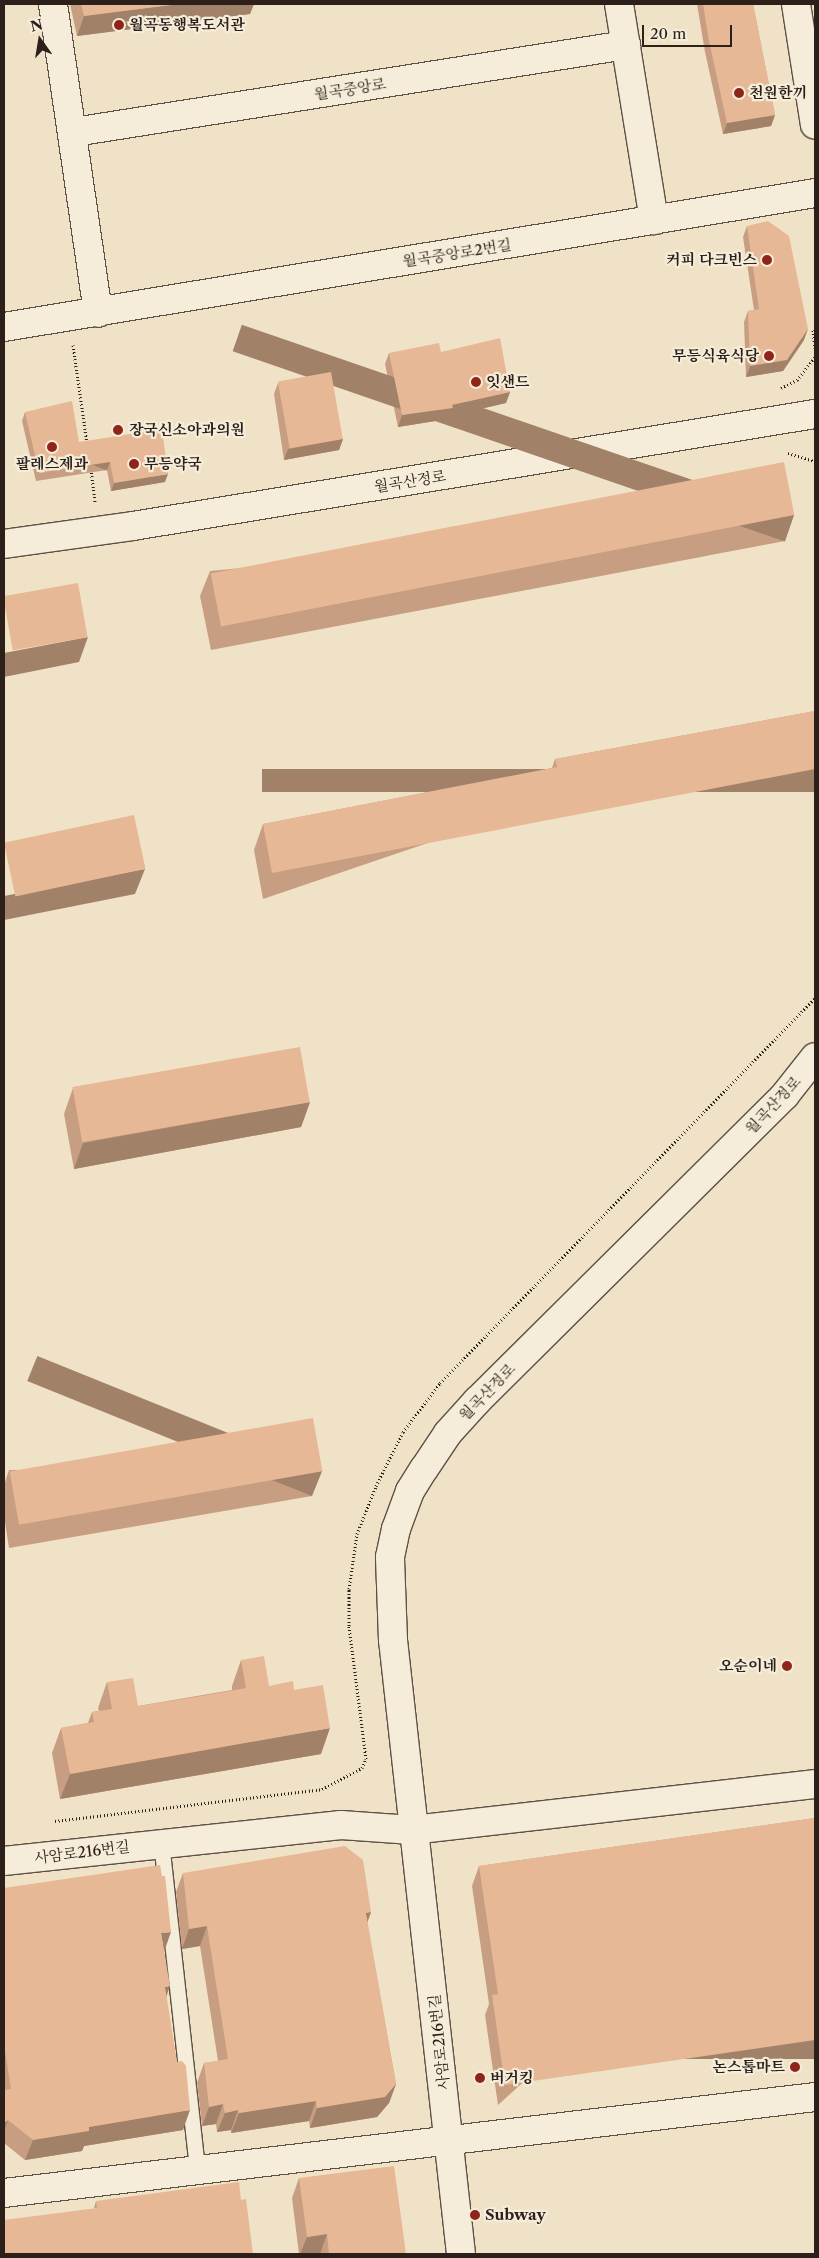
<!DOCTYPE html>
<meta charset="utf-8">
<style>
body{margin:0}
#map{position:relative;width:819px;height:2258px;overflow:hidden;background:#f0e2c6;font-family:"Libre Caslon Text","Noto Serif KR",serif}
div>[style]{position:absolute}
.path>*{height:3px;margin-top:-1.5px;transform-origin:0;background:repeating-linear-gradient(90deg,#2d201a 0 1px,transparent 0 3.5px)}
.roads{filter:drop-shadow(1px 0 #5e5045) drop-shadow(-1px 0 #5e5045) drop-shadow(0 1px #5e5045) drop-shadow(0 -1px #5e5045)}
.service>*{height:15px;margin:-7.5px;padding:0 7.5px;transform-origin:7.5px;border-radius:7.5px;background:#f5ecda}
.minor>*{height:28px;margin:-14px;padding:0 14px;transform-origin:14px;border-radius:14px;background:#f5ecda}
.tertiary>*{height:28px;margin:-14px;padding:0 14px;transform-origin:14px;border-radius:14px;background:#f5ecda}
.wall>*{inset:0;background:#c79e81}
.shaded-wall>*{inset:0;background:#a28169;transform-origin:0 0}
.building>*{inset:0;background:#e7b896;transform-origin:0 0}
.dots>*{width:14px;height:14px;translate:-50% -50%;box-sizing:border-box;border:2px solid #f5ecda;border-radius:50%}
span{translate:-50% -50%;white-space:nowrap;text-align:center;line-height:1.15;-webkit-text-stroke:4.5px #f5ecda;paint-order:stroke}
.poi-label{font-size:15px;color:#2d201a;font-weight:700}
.left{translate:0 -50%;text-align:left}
.right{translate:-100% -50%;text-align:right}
.street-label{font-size:15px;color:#2d201a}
.frame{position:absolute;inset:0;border:5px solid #2d201a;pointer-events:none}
.north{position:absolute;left:15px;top:15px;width:50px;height:50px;-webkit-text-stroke:4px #f5ecda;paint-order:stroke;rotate:347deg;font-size:14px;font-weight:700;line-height:20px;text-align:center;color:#2d201a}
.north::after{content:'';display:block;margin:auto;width:18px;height:22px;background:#2d201a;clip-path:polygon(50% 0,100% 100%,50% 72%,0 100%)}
.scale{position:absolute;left:642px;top:25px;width:90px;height:22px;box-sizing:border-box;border:2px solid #2d201a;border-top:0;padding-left:6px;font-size:15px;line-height:18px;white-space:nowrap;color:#2d201a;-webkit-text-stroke:4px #f5ecda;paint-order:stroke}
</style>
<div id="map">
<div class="path">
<i style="left:813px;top:330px;width:18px;rotate:84deg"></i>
<i style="left:73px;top:345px;width:99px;rotate:81.9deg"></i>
<i style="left:781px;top:388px;width:18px;rotate:-27deg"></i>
<i style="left:797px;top:380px;width:29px;rotate:-52deg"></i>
<i style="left:788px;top:453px;width:28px;rotate:17deg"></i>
<i style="left:91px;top:469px;width:33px;rotate:83deg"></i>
<i style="left:55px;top:1821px;width:269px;rotate:-6.8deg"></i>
<i style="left:322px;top:1789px;width:45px;rotate:-27.7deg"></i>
<i style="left:362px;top:1768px;width:10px;rotate:-66deg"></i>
<i style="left:366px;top:1759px;width:134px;rotate:-97.3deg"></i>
<i style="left:349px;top:1626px;width:37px;rotate:-90deg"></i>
<i style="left:349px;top:1589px;width:56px;rotate:-81.7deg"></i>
<i style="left:357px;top:1534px;width:52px;rotate:-68.4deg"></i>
<i style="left:376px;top:1486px;width:60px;rotate:-63.4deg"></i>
<i style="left:403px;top:1432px;width:61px;rotate:-52.9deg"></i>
<i style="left:440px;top:1383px;width:537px;rotate:-45.75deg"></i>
</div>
<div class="roads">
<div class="service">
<i style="left:161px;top:1842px;width:329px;rotate:83.7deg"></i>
</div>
<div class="minor">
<i style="left:53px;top:4px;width:312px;rotate:81.7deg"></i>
<i style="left:619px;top:4px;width:219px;rotate:80.8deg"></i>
<i style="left:74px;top:132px;width:559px;rotate:-8.96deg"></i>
<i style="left:4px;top:327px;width:822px;rotate:-9.38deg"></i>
<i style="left:4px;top:1861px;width:339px;rotate:-6.1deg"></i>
<i style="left:341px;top:1825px;width:71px;rotate:4deg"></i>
<i style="left:412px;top:1830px;width:406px;rotate:-6.5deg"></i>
<i style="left:4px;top:2193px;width:817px;rotate:-6.75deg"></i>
</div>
<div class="tertiary">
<i style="left:796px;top:4px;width:122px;rotate:81.1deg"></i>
<i style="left:4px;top:544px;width:130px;rotate:-7.9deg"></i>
<i style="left:133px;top:526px;width:691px;rotate:-9.33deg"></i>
<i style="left:461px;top:2254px;width:618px;rotate:-96.32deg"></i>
<i style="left:393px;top:1640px;width:83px;rotate:-92.1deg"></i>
<i style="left:390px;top:1557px;width:29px;rotate:-78deg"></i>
<i style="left:396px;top:1529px;width:40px;rotate:-69.8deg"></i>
<i style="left:410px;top:1491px;width:26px;rotate:-58deg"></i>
<i style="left:424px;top:1469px;width:43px;rotate:-56.3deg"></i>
<i style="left:448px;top:1433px;width:43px;rotate:-47.8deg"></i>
<i style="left:477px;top:1401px;width:434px;rotate:-44.8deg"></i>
<i style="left:785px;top:1095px;width:48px;rotate:-51.7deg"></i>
</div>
</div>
<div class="wall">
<i style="clip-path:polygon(70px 4px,254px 4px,250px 14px,77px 36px)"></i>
<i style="clip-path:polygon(697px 4px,753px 4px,775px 115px,771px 126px,723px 134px,705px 52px)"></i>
<i style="clip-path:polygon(747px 226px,804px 340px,783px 371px,746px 377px,744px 322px,748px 311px,754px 310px,743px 237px)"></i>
<i style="clip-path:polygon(441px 352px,510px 392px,506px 403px,450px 416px,448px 419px,398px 427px,385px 364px,389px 353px)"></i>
<i style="clip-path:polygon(278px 383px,343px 439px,339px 450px,284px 460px,274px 394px)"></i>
<i style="clip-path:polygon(25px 412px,79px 442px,165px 482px,111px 491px,107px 470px,36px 481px,22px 421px)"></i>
<i style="clip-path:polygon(794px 515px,785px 541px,211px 650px,200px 596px,210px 571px)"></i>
<i style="clip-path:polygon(815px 711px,263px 899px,254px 850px,263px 824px,552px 768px,555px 759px)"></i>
<i style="clip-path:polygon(73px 1088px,310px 1102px,301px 1127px,74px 1169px,64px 1114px)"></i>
<i style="clip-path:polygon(9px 1470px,322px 1471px,312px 1496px,9px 1548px,4px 1516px,4px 1485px)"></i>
<i style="clip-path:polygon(241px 1660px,269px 1686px,294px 1690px,321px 1754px,60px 1799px,52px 1753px,61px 1728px,88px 1723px,92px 1712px,99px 1711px,98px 1708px,107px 1682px,138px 1706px,232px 1690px,232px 1686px)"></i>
<i style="clip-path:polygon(815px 1818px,498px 2105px,485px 2015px,489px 2004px,472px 1886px,479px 1866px)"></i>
<i style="clip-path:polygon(183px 1873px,371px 1912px,367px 1922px,396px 2084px,389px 2103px,377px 2117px,310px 2128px,309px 2121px,231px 2133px,231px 2130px,217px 2132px,216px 2124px,202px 2126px,197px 2083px,204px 2063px,218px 2061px,200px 1946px,182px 1949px,176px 1892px)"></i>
<i style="clip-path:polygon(4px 1888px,164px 1951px,166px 1996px,183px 2130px,84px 2146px,82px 2151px,25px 2160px,4px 2143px)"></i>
<i style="clip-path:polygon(299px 2178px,406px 2254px,299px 2254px,292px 2198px)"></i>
<i style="clip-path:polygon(241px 2200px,94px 2208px,96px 2201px)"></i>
</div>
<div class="shaded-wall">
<i style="clip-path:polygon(179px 4px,254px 4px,250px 14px,77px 36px,84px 16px)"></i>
<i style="clip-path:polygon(775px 115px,771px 126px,723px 134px,727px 123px)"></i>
<i style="clip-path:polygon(808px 329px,804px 340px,783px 371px,746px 377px,750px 366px)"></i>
<i style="clip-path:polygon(510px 392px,506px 403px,450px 416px,448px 419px,398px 427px,402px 415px,452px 405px)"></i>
<i style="clip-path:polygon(343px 439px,339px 450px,284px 460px,288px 449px)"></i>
<i style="left:110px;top:462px;width:9px;height:72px;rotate:111deg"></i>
<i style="clip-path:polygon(168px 474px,165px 482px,111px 491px,114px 483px)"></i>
<i style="left:794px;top:515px;width:28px;height:584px;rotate:109deg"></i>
<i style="clip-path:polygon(88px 637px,79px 662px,4px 677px,4px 653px)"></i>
<i style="left:815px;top:769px;width:23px;height:553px;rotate:90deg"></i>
<i style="clip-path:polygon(145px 869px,135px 894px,4px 920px,4px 896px)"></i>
<i style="clip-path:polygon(310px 1102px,301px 1127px,74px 1169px,83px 1143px)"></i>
<i style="left:322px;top:1471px;width:27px;height:307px;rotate:112deg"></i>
<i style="clip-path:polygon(330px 1728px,321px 1754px,60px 1799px,70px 1774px)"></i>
<i style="clip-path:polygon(371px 1912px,364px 1932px,366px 1913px)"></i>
<i style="clip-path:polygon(207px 1926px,200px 1946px,182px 1949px,189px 1929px)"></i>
<i style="clip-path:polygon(171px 1932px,164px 1952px,161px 1933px)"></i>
<i style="clip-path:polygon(170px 1986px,163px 2006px,165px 1987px)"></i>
<i style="left:815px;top:2040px;width:19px;height:313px;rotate:90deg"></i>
<i style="clip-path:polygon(396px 2084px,389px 2103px,377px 2117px,310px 2128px,317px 2108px)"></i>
<i style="clip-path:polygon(316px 2101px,309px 2121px,231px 2133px,239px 2113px)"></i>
<i style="clip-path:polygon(223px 2104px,216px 2124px,202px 2126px,209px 2107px)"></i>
<i style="clip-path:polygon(190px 2110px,183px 2130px,84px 2146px,82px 2151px,25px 2160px,33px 2140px,89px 2127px)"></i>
<i style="clip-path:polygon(238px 2110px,231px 2130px,217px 2132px,225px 2113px)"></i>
<i style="clip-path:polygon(8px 2120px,4px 2131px,4px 2123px)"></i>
<i style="clip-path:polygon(327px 2234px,320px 2254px,300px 2254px,307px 2237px)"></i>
</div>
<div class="building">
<i style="clip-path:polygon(81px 4px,179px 4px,84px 16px)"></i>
<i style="clip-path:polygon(703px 4px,753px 4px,775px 115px,727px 123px,709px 41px)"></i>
<i style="clip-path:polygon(768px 221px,789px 236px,808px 329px,787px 360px,750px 366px,748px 311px,759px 309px,747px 226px)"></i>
<i style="clip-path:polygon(500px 338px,510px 392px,452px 405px,453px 408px,402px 415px,389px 353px,439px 343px,441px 352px)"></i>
<i style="left:331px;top:372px;width:68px;height:54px;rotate:80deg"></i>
<i style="clip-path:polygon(72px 401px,79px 442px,162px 429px,168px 474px,114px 483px,110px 462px,39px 473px,25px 412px)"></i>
<i style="left:784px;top:462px;width:54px;height:584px;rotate:79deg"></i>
<i style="left:78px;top:583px;width:55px;height:76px;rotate:80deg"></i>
<i style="clip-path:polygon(815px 711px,815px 769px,272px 873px,263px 824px,557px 767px,555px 759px)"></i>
<i style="left:134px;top:815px;width:55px;height:133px;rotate:78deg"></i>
<i style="left:300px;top:1047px;width:56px;height:231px;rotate:80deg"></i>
<i style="left:313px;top:1418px;width:54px;height:308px;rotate:80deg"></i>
<i style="clip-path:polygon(264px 1656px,269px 1686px,293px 1681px,294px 1690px,323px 1685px,330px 1728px,70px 1774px,61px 1728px,94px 1722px,92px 1712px,112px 1709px,107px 1682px,133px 1678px,138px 1706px,202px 1696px,246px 1688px,241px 1660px)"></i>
<i style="clip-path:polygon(815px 1818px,815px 2040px,505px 2085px,492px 1995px,498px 1994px,479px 1866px)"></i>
<i style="clip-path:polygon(345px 1846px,363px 1860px,371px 1912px,366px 1913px,396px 2084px,385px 2097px,317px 2108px,316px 2101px,239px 2113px,238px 2110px,225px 2113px,223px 2104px,209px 2107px,204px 2063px,228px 2059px,207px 1926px,189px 1929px,183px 1873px)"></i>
<i style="clip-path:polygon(160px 1865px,162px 1876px,165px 1876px,171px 1932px,161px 1933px,170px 1986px,165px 1987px,177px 2062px,182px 2061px,186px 2066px,190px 2110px,89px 2127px,89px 2131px,33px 2140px,8px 2120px,4px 2123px,4px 2090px,11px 2089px,4px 2045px,4px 1888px)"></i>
<i style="clip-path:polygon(394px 2166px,406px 2254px,329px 2254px,327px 2234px,307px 2237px,299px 2178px)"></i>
<i style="clip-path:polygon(239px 2182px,241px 2200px,246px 2199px,253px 2254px,4px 2254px,4px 2220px,97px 2208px,96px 2201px)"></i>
</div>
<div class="dots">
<i style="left:119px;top:25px;background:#8f2418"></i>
<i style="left:739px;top:93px;background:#8f2418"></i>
<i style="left:767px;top:260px;background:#8f2418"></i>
<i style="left:769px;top:356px;background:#8f2418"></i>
<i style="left:476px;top:382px;background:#8f2418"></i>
<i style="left:118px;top:430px;background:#8f2418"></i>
<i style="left:52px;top:447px;background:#8f2418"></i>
<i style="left:134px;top:464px;background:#8f2418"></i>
<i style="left:787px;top:1666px;background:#8f2418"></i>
<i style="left:795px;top:2067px;background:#8f2418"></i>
<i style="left:480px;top:2078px;background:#8f2418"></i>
<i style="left:475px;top:2215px;background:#8f2418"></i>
</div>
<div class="poi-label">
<span class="left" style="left:129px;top:25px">월곡동행복도서관</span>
<span class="left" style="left:749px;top:93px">천원한끼</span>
<span class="right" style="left:757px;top:260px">커피 다크빈스</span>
<span class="right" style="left:759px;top:356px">무등식육식당</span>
<span class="left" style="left:486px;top:382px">잇샌드</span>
<span class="left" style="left:129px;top:430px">장국신소아과의원</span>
<span style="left:52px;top:464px">팔레스제과</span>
<span class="left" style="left:144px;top:464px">무등약국</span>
<span class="right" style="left:777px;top:1666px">오순이네</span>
<span class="right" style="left:785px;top:2067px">논스톱마트</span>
<span class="left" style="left:490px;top:2078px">버거킹</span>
<span class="left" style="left:485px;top:2215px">Subway</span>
</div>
<div class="street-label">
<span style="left:350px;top:89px;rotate:-9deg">월곡중앙로</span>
<span style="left:457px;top:253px;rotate:-9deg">월곡중앙로2번길</span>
<span style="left:410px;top:481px;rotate:-9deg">월곡산정로</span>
<span style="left:773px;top:1105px;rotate:-47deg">월곡산정로</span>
<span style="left:487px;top:1392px;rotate:-46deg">월곡산정로</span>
<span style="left:82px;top:1852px;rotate:-7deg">사암로216번길</span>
<span style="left:439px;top:2042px;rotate:-96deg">사암로216번길</span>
</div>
<div class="frame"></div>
<div class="north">N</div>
<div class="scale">20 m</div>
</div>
